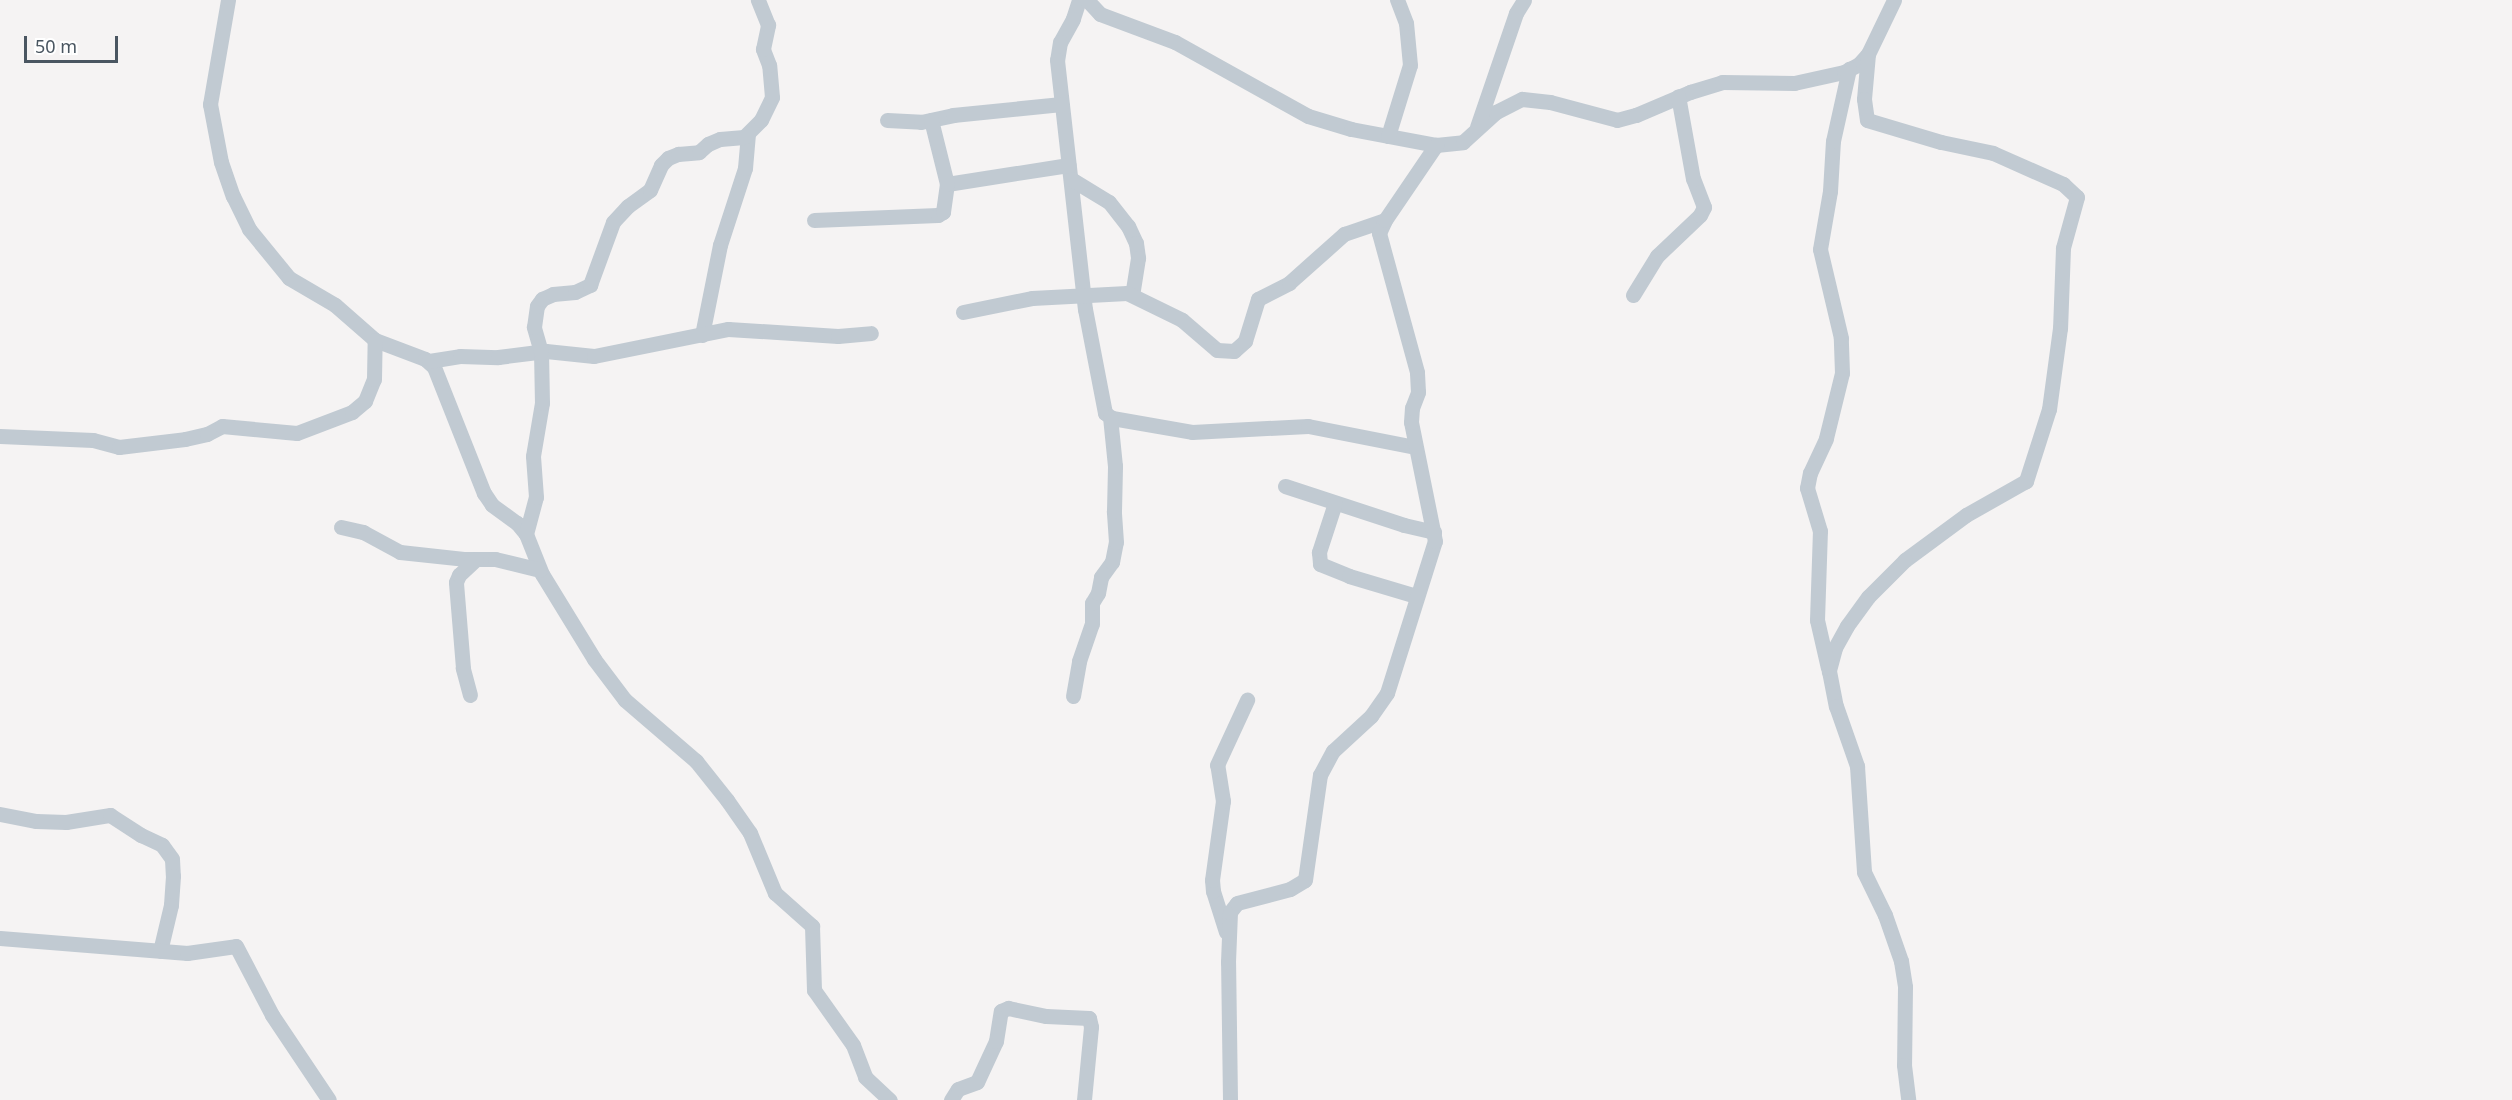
<!DOCTYPE html>
<style>
body{margin:0}
#map{position:relative;width:2512px;height:1100px;overflow:hidden;background:#f5f3f3;font-family:"Noto Sans",sans-serif}
div>[style]{position:absolute}
.street>*{height:15px;margin:-7.5px;padding:0 7.5px;transform-origin:7.5px;border-radius:7.5px;background:#c1cad2}
span{translate:-50% -50%;white-space:nowrap;text-align:center;line-height:1.15;-webkit-text-stroke:6px #fff;paint-order:stroke}
.scale{position:absolute;left:24px;top:36px;width:94px;height:27px;box-sizing:border-box;border:3px solid #4a5661;border-top:0;padding-left:8px;font-size:18px;line-height:21px;white-space:nowrap;color:#4a5661;-webkit-text-stroke:4px #fff;paint-order:stroke}
</style>
<div id="map">
<div class="street">
<i style="left:228px;top:0;width:106px;rotate:99.8deg"></i>
<i style="left:210px;top:104px;width:59px;rotate:79.3deg"></i>
<i style="left:221px;top:162px;width:36px;rotate:71deg"></i>
<i style="left:233px;top:196px;width:37px;rotate:64deg"></i>
<i style="left:249px;top:229px;width:63px;rotate:50.8deg"></i>
<i style="left:289px;top:278px;width:53px;rotate:30.4deg"></i>
<i style="left:335px;top:305px;width:53px;rotate:41.2deg"></i>
<i style="left:375px;top:340px;width:53px;rotate:20.8deg"></i>
<i style="left:425px;top:359px;width:12px;rotate:42deg"></i>
<i style="left:434px;top:367px;width:136px;rotate:68.4deg"></i>
<i style="left:484px;top:493px;width:14px;rotate:56deg"></i>
<i style="left:492px;top:505px;width:31px;rotate:36deg"></i>
<i style="left:517px;top:523px;width:14px;rotate:51deg"></i>
<i style="left:526px;top:534px;width:43px;rotate:68.2deg"></i>
<i style="left:542px;top:574px;width:100px;rotate:58.5deg"></i>
<i style="left:594px;top:659px;width:51px;rotate:52.9deg"></i>
<i style="left:625px;top:700px;width:94px;rotate:40.7deg"></i>
<i style="left:696px;top:761px;width:50px;rotate:51.5deg"></i>
<i style="left:727px;top:800px;width:40px;rotate:55.1deg"></i>
<i style="left:750px;top:833px;width:65px;rotate:67.4deg"></i>
<i style="left:775px;top:893px;width:50px;rotate:41.7deg"></i>
<i style="left:812px;top:926px;width:64px;rotate:88.2deg"></i>
<i style="left:814px;top:990px;width:67px;rotate:54.7deg"></i>
<i style="left:853px;top:1045px;width:34px;rotate:69deg"></i>
<i style="left:865px;top:1077px;width:34px;rotate:43deg"></i>
<i style="left:1079px;top:0;width:20px;rotate:108deg"></i>
<i style="left:1073px;top:19px;width:26px;rotate:119deg"></i>
<i style="left:1060px;top:42px;width:18px;rotate:99deg"></i>
<i style="left:1057px;top:60px;width:251px;rotate:83.6deg"></i>
<i style="left:1085px;top:309px;width:106px;rotate:79.1deg"></i>
<i style="left:1105px;top:413px;width:9px;rotate:36deg"></i>
<i style="left:1112px;top:418px;width:81px;rotate:9.9deg"></i>
<i style="left:1192px;top:432px;width:116px;rotate:-3deg"></i>
<i style="left:1308px;top:426px;width:109px;rotate:11.1deg"></i>
<i style="left:1087px;top:0;width:19px;rotate:47deg"></i>
<i style="left:1100px;top:14px;width:80px;rotate:20.5deg"></i>
<i style="left:1175px;top:42px;width:152px;rotate:29.1deg"></i>
<i style="left:1308px;top:116px;width:45px;rotate:16.8deg"></i>
<i style="left:1351px;top:129px;width:86px;rotate:10.7deg"></i>
<i style="left:1436px;top:145px;width:27px;rotate:-6deg"></i>
<i style="left:1463px;top:142px;width:45px;rotate:-42.3deg"></i>
<i style="left:1496px;top:112px;width:29px;rotate:-27deg"></i>
<i style="left:1522px;top:99px;width:28px;rotate:6deg"></i>
<i style="left:1550px;top:102px;width:69px;rotate:15deg"></i>
<i style="left:1617px;top:120px;width:20px;rotate:-15deg"></i>
<i style="left:1636px;top:115px;width:59px;rotate:-23.1deg"></i>
<i style="left:1690px;top:92px;width:34px;rotate:-17deg"></i>
<i style="left:1722px;top:82px;width:72px;rotate:0.8deg"></i>
<i style="left:1794px;top:83px;width:51px;rotate:-12.4deg"></i>
<i style="left:1844px;top:72px;width:17px;rotate:-28deg"></i>
<i style="left:1859px;top:64px;width:13px;rotate:-48deg"></i>
<i style="left:1868px;top:54px;width:60px;rotate:-64.3deg"></i>
<i style="left:1868px;top:54px;width:45px;rotate:95.1deg"></i>
<i style="left:1864px;top:99px;width:21px;rotate:82deg"></i>
<i style="left:1867px;top:120px;width:77px;rotate:16.6deg"></i>
<i style="left:1941px;top:142px;width:53px;rotate:11.9deg"></i>
<i style="left:1993px;top:153px;width:77px;rotate:23.9deg"></i>
<i style="left:2063px;top:184px;width:19px;rotate:43deg"></i>
<i style="left:2077px;top:197px;width:53px;rotate:105.4deg"></i>
<i style="left:2063px;top:248px;width:80px;rotate:92.1deg"></i>
<i style="left:2060px;top:328px;width:82px;rotate:97.7deg"></i>
<i style="left:2049px;top:409px;width:76px;rotate:107.7deg"></i>
<i style="left:2026px;top:481px;width:69px;rotate:150.5deg"></i>
<i style="left:1966px;top:515px;width:76px;rotate:143.6deg"></i>
<i style="left:1905px;top:560px;width:52px;rotate:135deg"></i>
<i style="left:1868px;top:597px;width:36px;rotate:126deg"></i>
<i style="left:1847px;top:626px;width:25px;rotate:119deg"></i>
<i style="left:1835px;top:648px;width:24px;rotate:105deg"></i>
<i style="left:1829px;top:671px;width:36px;rotate:79deg"></i>
<i style="left:1836px;top:706px;width:64px;rotate:70.7deg"></i>
<i style="left:1857px;top:766px;width:106px;rotate:86.2deg"></i>
<i style="left:1864px;top:872px;width:48px;rotate:64deg"></i>
<i style="left:1885px;top:915px;width:49px;rotate:70.8deg"></i>
<i style="left:1901px;top:961px;width:26px;rotate:81deg"></i>
<i style="left:1905px;top:987px;width:78px;rotate:90.7deg"></i>
<i style="left:1904px;top:1065px;width:35px;rotate:83deg"></i>
<i style="left:887px;top:120px;width:34px;rotate:3deg"></i>
<i style="left:921px;top:122px;width:33px;rotate:-12deg"></i>
<i style="left:953px;top:115px;width:109px;rotate:-5.8deg"></i>
<i style="left:1477px;top:127px;width:120px;rotate:-71.1deg"></i>
<i style="left:1516px;top:13px;width:15px;rotate:-58deg"></i>
<i style="left:1388px;top:136px;width:74px;rotate:-72.8deg"></i>
<i style="left:1410px;top:65px;width:42px;rotate:-95.4deg"></i>
<i style="left:1406px;top:23px;width:25px;rotate:-111deg"></i>
<i style="left:1071px;top:179px;width:44px;rotate:31.2deg"></i>
<i style="left:1109px;top:202px;width:31px;rotate:52deg"></i>
<i style="left:1128px;top:226px;width:19px;rotate:65deg"></i>
<i style="left:1136px;top:243px;width:15px;rotate:82deg"></i>
<i style="left:1138px;top:258px;width:36px;rotate:99deg"></i>
<i style="left:947px;top:184px;width:123px;rotate:-8.9deg"></i>
<i style="left:814px;top:220px;width:124px;rotate:-2.3deg"></i>
<i style="left:938px;top:215px;width:6px;rotate:-31deg"></i>
<i style="left:943px;top:212px;width:28px;rotate:-82deg"></i>
<i style="left:947px;top:184px;width:66px;rotate:-104deg"></i>
<i style="left:1633px;top:295px;width:46px;rotate:-58.4deg"></i>
<i style="left:1657px;top:256px;width:59px;rotate:-43.6deg"></i>
<i style="left:1700px;top:215px;width:9px;rotate:-63deg"></i>
<i style="left:1704px;top:207px;width:30px;rotate:-111deg"></i>
<i style="left:1693px;top:179px;width:84px;rotate:-100.2deg"></i>
<i style="left:963px;top:312px;width:70px;rotate:-11.5deg"></i>
<i style="left:1032px;top:298px;width:95px;rotate:-3deg"></i>
<i style="left:1127px;top:293px;width:61px;rotate:26.1deg"></i>
<i style="left:1182px;top:320px;width:46px;rotate:40.6deg"></i>
<i style="left:1217px;top:350px;width:17px;rotate:3deg"></i>
<i style="left:1234px;top:351px;width:15px;rotate:-42deg"></i>
<i style="left:1245px;top:341px;width:44px;rotate:-72.8deg"></i>
<i style="left:1258px;top:299px;width:35px;rotate:-27deg"></i>
<i style="left:1289px;top:283px;width:74px;rotate:-41.7deg"></i>
<i style="left:1344px;top:234px;width:43px;rotate:-18.9deg"></i>
<i style="left:702px;top:335px;width:92px;rotate:-78.7deg"></i>
<i style="left:720px;top:245px;width:81px;rotate:-72deg"></i>
<i style="left:745px;top:168px;width:34px;rotate:-85deg"></i>
<i style="left:429px;top:361px;width:31px;rotate:-9deg"></i>
<i style="left:460px;top:356px;width:38px;rotate:2deg"></i>
<i style="left:498px;top:357px;width:48px;rotate:-7.1deg"></i>
<i style="left:546px;top:351px;width:48px;rotate:5.9deg"></i>
<i style="left:594px;top:356px;width:137px;rotate:-11.4deg"></i>
<i style="left:728px;top:329px;width:110px;rotate:3.6deg"></i>
<i style="left:838px;top:336px;width:33px;rotate:-5deg"></i>
<i style="left:0;top:436px;width:93px;rotate:2.5deg"></i>
<i style="left:93px;top:440px;width:27px;rotate:15deg"></i>
<i style="left:119px;top:447px;width:66px;rotate:-6.9deg"></i>
<i style="left:185px;top:439px;width:23px;rotate:-13deg"></i>
<i style="left:207px;top:434px;width:17px;rotate:-28deg"></i>
<i style="left:222px;top:426px;width:75px;rotate:5.3deg"></i>
<i style="left:297px;top:433px;width:59px;rotate:-20.9deg"></i>
<i style="left:352px;top:412px;width:17px;rotate:-40deg"></i>
<i style="left:365px;top:401px;width:24px;rotate:-68deg"></i>
<i style="left:374px;top:379px;width:39px;rotate:-89deg"></i>
<i style="left:1285px;top:486px;width:125px;rotate:18.1deg"></i>
<i style="left:1404px;top:525px;width:31px;rotate:13deg"></i>
<i style="left:1335px;top:503px;width:52px;rotate:108.1deg"></i>
<i style="left:1319px;top:552px;width:12px;rotate:85deg"></i>
<i style="left:1320px;top:564px;width:31px;rotate:22deg"></i>
<i style="left:1349px;top:576px;width:70px;rotate:16.6deg"></i>
<i style="left:341px;top:527px;width:23px;rotate:13deg"></i>
<i style="left:363px;top:532px;width:42px;rotate:28.4deg"></i>
<i style="left:400px;top:552px;width:64px;rotate:6.2deg"></i>
<i style="left:464px;top:559px;width:31px"></i>
<i style="left:495px;top:559px;width:46px;rotate:13.7deg"></i>
<i style="left:526px;top:534px;width:38px;rotate:-75deg"></i>
<i style="left:536px;top:497px;width:41px;rotate:-94.2deg"></i>
<i style="left:533px;top:456px;width:54px;rotate:-80.4deg"></i>
<i style="left:542px;top:403px;width:51px;rotate:-91.1deg"></i>
<i style="left:541px;top:352px;width:26px;rotate:-106deg"></i>
<i style="left:534px;top:327px;width:21px;rotate:-82deg"></i>
<i style="left:537px;top:306px;width:9px;rotate:-54deg"></i>
<i style="left:542px;top:299px;width:12px;rotate:-24deg"></i>
<i style="left:553px;top:294px;width:22px;rotate:-5deg"></i>
<i style="left:575px;top:292px;width:17px;rotate:-25deg"></i>
<i style="left:590px;top:285px;width:67px;rotate:-69.9deg"></i>
<i style="left:613px;top:222px;width:22px;rotate:-47deg"></i>
<i style="left:628px;top:206px;width:27px;rotate:-36deg"></i>
<i style="left:650px;top:190px;width:27px;rotate:-66deg"></i>
<i style="left:661px;top:165px;width:10px;rotate:-45deg"></i>
<i style="left:668px;top:158px;width:11px;rotate:-22deg"></i>
<i style="left:678px;top:154px;width:21px;rotate:-5deg"></i>
<i style="left:699px;top:152px;width:12px;rotate:-42deg"></i>
<i style="left:708px;top:144px;width:13px;rotate:-23deg"></i>
<i style="left:720px;top:139px;width:24px;rotate:-5deg"></i>
<i style="left:744px;top:137px;width:24px;rotate:-45deg"></i>
<i style="left:761px;top:120px;width:25px;rotate:-64deg"></i>
<i style="left:772px;top:97px;width:32px;rotate:-95deg"></i>
<i style="left:769px;top:65px;width:17px;rotate:-111deg"></i>
<i style="left:763px;top:49px;width:25px;rotate:-78deg"></i>
<i style="left:768px;top:25px;width:27px;rotate:-112deg"></i>
<i style="left:1828px;top:668px;width:49px;rotate:-102.9deg"></i>
<i style="left:1817px;top:620px;width:89px;rotate:-88.1deg"></i>
<i style="left:1820px;top:531px;width:45px;rotate:-106.8deg"></i>
<i style="left:1807px;top:488px;width:15px;rotate:-79deg"></i>
<i style="left:1810px;top:473px;width:38px;rotate:-65deg"></i>
<i style="left:1826px;top:438px;width:67px;rotate:-76.2deg"></i>
<i style="left:1842px;top:373px;width:35px;rotate:-92deg"></i>
<i style="left:1841px;top:338px;width:91px;rotate:-103.3deg"></i>
<i style="left:1820px;top:249px;width:59px;rotate:-80.2deg"></i>
<i style="left:1830px;top:191px;width:50px;rotate:-86.6deg"></i>
<i style="left:1833px;top:141px;width:74px;rotate:-77.5deg"></i>
<i style="left:470px;top:695px;width:28px;rotate:-105deg"></i>
<i style="left:463px;top:668px;width:86px;rotate:-94.7deg"></i>
<i style="left:456px;top:582px;width:8px;rotate:-67deg"></i>
<i style="left:459px;top:575px;width:23px;rotate:-43deg"></i>
<i style="left:1073px;top:696px;width:36px;rotate:-80deg"></i>
<i style="left:1079px;top:661px;width:39px;rotate:-71deg"></i>
<i style="left:1092px;top:624px;width:21px;rotate:-90deg"></i>
<i style="left:1092px;top:603px;width:12px;rotate:-59deg"></i>
<i style="left:1098px;top:593px;width:16px;rotate:-79deg"></i>
<i style="left:1101px;top:577px;width:19px;rotate:-54deg"></i>
<i style="left:1112px;top:562px;width:20px;rotate:-79deg"></i>
<i style="left:1116px;top:542px;width:31px;rotate:-94deg"></i>
<i style="left:1114px;top:511px;width:45px;rotate:-88.7deg"></i>
<i style="left:1115px;top:466px;width:49px;rotate:-95.8deg"></i>
<i style="left:0;top:814px;width:37px;rotate:11deg"></i>
<i style="left:36px;top:821px;width:30px;rotate:2deg"></i>
<i style="left:66px;top:822px;width:45px;rotate:-9deg"></i>
<i style="left:110px;top:815px;width:37px;rotate:33deg"></i>
<i style="left:141px;top:835px;width:23px;rotate:25deg"></i>
<i style="left:162px;top:845px;width:17px;rotate:54deg"></i>
<i style="left:172px;top:859px;width:17px;rotate:87deg"></i>
<i style="left:173px;top:876px;width:29px;rotate:94deg"></i>
<i style="left:171px;top:905px;width:47px;rotate:103.4deg"></i>
<i style="left:1226px;top:932px;width:43px;rotate:-107.6deg"></i>
<i style="left:1213px;top:891px;width:11px;rotate:-95deg"></i>
<i style="left:1212px;top:880px;width:80px;rotate:-82.1deg"></i>
<i style="left:1223px;top:801px;width:36px;rotate:-99deg"></i>
<i style="left:1217px;top:765px;width:72px;rotate:-65.2deg"></i>
<i style="left:0;top:938px;width:188px;rotate:4.6deg"></i>
<i style="left:187px;top:953px;width:49px;rotate:-8.1deg"></i>
<i style="left:236px;top:946px;width:78px;rotate:62.4deg"></i>
<i style="left:272px;top:1015px;width:102px;rotate:56.2deg"></i>
<i style="left:951px;top:1100px;width:13px;rotate:-58deg"></i>
<i style="left:958px;top:1089px;width:20px;rotate:-20deg"></i>
<i style="left:977px;top:1082px;width:45px;rotate:-65.1deg"></i>
<i style="left:996px;top:1041px;width:30px;rotate:-81deg"></i>
<i style="left:1001px;top:1011px;width:8px;rotate:-23deg"></i>
<i style="left:1008px;top:1008px;width:39px;rotate:12deg"></i>
<i style="left:1046px;top:1016px;width:43px;rotate:2.7deg"></i>
<i style="left:1089px;top:1018px;width:9px;rotate:77deg"></i>
<i style="left:1091px;top:1027px;width:73px;rotate:95.5deg"></i>
<i style="left:1230px;top:1100px;width:138px;rotate:-90.8deg"></i>
<i style="left:1228px;top:962px;width:50px;rotate:-87.7deg"></i>
<i style="left:1230px;top:912px;width:11px;rotate:-52deg"></i>
<i style="left:1237px;top:903px;width:55px;rotate:-14.8deg"></i>
<i style="left:1290px;top:889px;width:17px;rotate:-31deg"></i>
<i style="left:1305px;top:880px;width:106px;rotate:-81.9deg"></i>
<i style="left:1320px;top:775px;width:27px;rotate:-62deg"></i>
<i style="left:1333px;top:751px;width:52px;rotate:-42.6deg"></i>
<i style="left:1371px;top:716px;width:28px;rotate:-55deg"></i>
<i style="left:1387px;top:693px;width:159px;rotate:-72.5deg"></i>
<i style="left:1435px;top:541px;width:121px;rotate:-101.4deg"></i>
<i style="left:1411px;top:422px;width:14px;rotate:-86deg"></i>
<i style="left:1412px;top:408px;width:17px;rotate:-69deg"></i>
<i style="left:1418px;top:392px;width:20px;rotate:-93deg"></i>
<i style="left:1417px;top:372px;width:144px;rotate:-105.3deg"></i>
<i style="left:1379px;top:233px;width:14px;rotate:-65deg"></i>
<i style="left:1385px;top:220px;width:91px;rotate:-55.8deg"></i>
</div>
<div class="scale">50 m</div>
</div>
